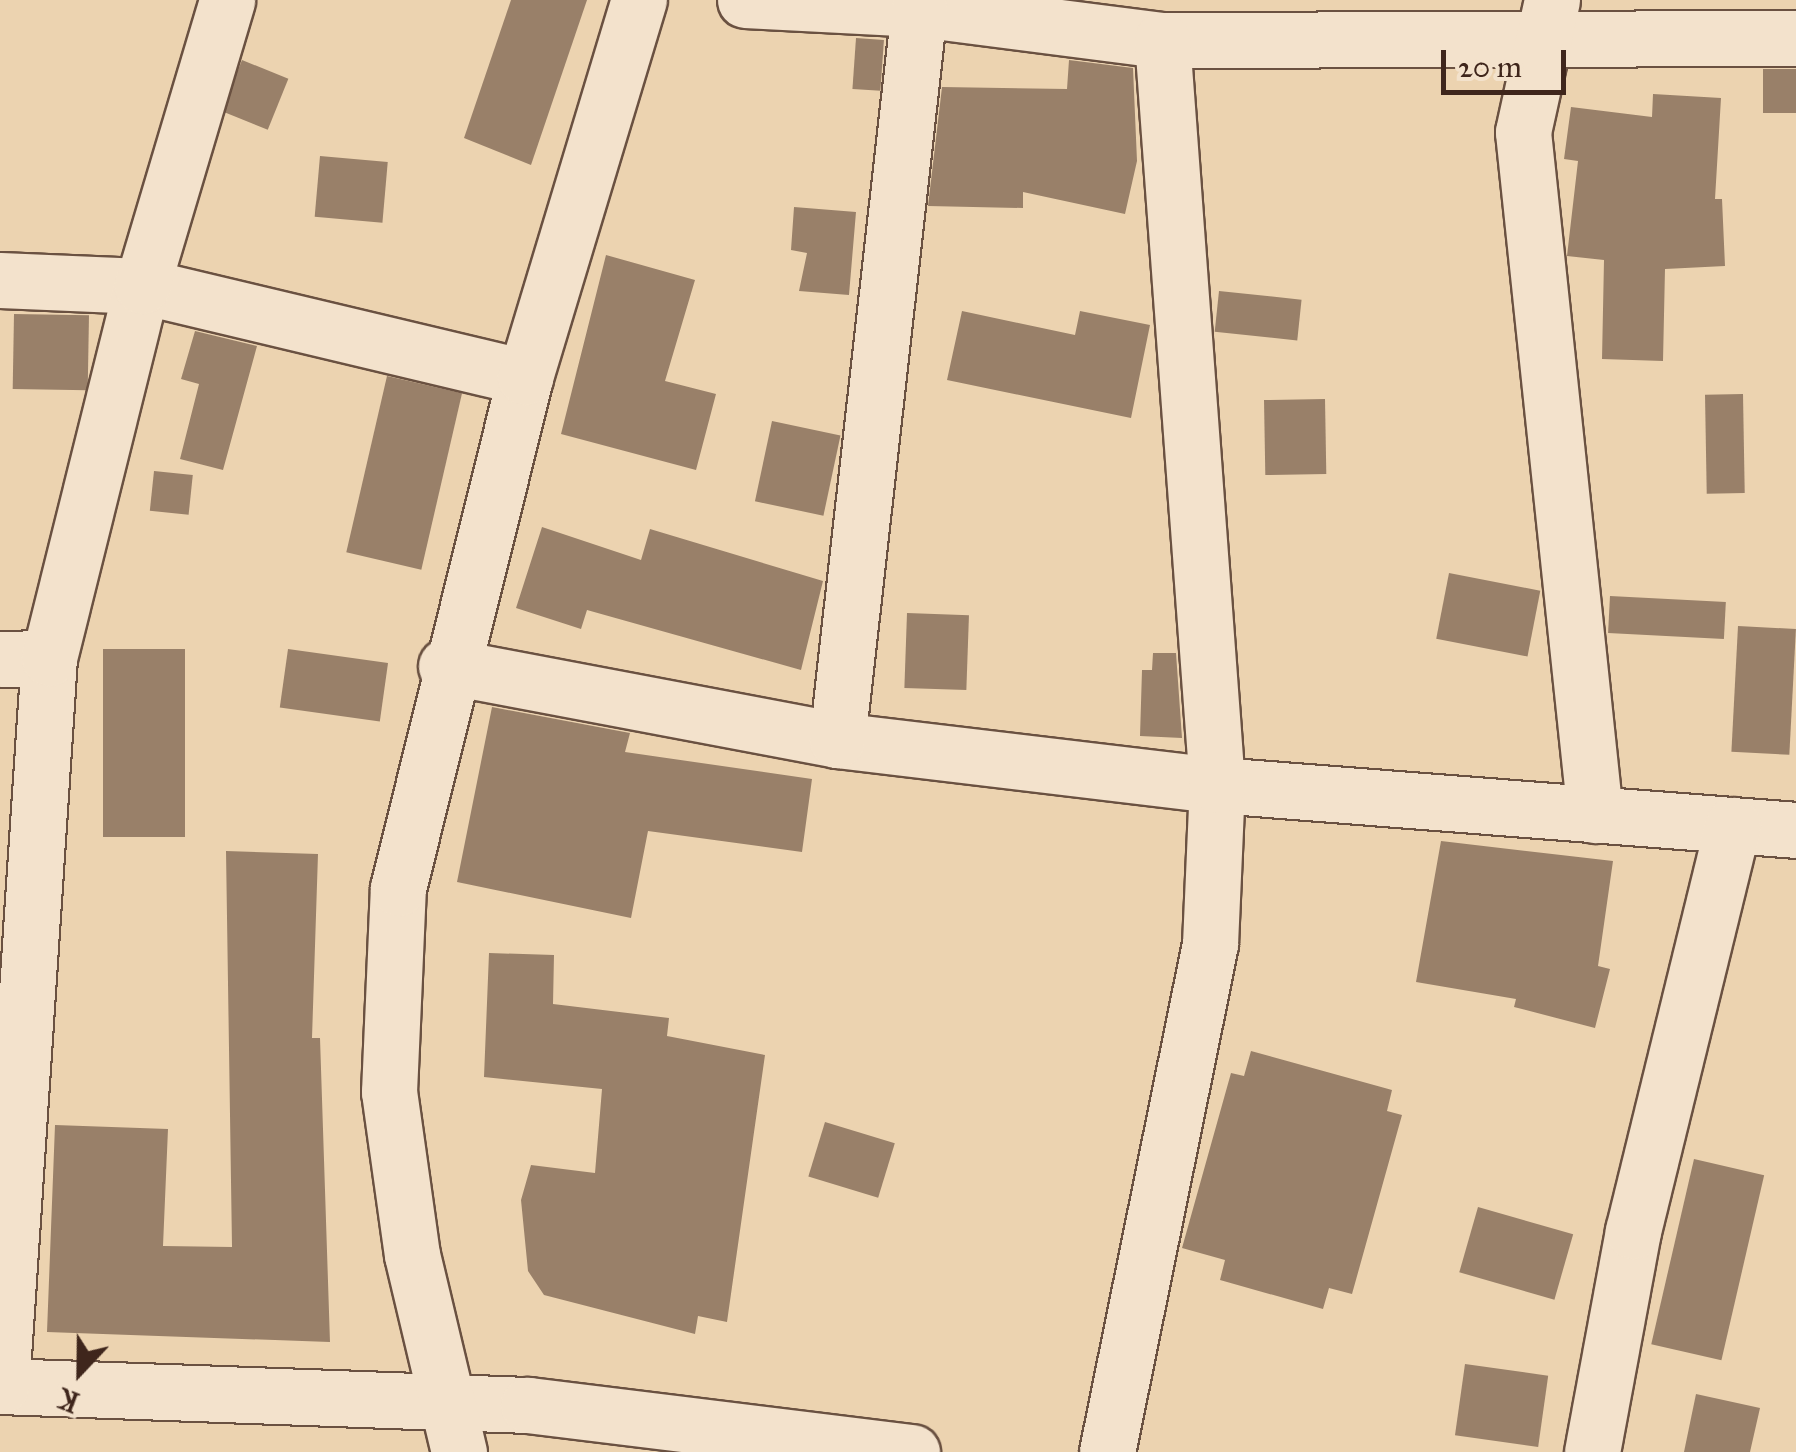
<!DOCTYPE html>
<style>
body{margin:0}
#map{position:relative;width:1796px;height:1452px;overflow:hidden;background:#ecd3b0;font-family:"IM FELL Great Primer",serif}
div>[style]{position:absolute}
.building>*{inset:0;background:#998069;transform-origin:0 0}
.roads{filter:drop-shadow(2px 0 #6a5141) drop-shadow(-2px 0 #6a5141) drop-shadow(0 2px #6a5141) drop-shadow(0 -2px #6a5141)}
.minor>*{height:55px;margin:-27.5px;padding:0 27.5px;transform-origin:27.5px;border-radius:27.5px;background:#f3e2cc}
span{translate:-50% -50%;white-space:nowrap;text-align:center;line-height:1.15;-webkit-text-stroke:10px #f3e2cc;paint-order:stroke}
.north{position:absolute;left:30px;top:1322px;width:100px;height:100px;-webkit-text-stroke:8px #f3e2cc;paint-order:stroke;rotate:202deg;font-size:28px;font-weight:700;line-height:40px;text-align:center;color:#3f261c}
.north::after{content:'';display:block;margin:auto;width:35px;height:45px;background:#3f261c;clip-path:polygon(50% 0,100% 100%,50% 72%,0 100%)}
.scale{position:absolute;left:1441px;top:50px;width:125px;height:45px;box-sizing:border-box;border:5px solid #3f261c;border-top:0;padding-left:12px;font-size:30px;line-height:35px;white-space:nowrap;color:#3f261c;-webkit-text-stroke:8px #f3e2cc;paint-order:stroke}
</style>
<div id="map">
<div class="building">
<i style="clip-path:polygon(511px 0,587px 0,531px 165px,464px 138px)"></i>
<i style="left:856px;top:38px;width:28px;height:51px;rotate:4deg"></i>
<i style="left:242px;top:60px;width:50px;height:55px;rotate:22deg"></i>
<i style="clip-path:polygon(1069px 60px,1133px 68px,1137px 161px,1125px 214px,1023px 192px,1023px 208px,928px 206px,942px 87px,1067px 89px)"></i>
<i style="left:1763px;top:69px;width:33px;height:44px"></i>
<i style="clip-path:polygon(1653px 94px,1721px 98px,1715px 199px,1722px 199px,1725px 266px,1665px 269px,1663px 361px,1602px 359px,1604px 260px,1567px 256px,1578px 161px,1564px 159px,1571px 107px,1652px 117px)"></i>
<i style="left:320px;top:156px;width:68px;height:61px;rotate:5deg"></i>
<i style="clip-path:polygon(794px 207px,856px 212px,849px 295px,799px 291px,807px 253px,791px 250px)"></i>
<i style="clip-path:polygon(606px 255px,695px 280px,665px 381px,716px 394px,696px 470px,561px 434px)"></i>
<i style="left:1219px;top:291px;width:83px;height:41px;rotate:6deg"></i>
<i style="clip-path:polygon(962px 311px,1075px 335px,1080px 311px,1150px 325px,1131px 418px,947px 380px)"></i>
<i style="left:14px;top:314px;width:75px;height:75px;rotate:1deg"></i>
<i style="clip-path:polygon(195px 331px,257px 346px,223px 470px,180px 459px,199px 384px,181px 379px)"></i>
<i style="left:387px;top:376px;width:77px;height:181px;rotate:13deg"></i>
<i style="left:1743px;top:394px;width:99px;height:38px;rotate:89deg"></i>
<i style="left:1325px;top:399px;width:75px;height:61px;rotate:89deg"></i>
<i style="left:772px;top:421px;width:70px;height:82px;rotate:12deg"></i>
<i style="left:154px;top:471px;width:39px;height:40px;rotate:6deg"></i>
<i style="clip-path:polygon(542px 527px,641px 560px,650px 529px,823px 581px,801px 670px,587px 610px,581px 629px,516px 608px)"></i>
<i style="left:1449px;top:573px;width:93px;height:67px;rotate:11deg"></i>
<i style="left:1610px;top:596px;width:116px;height:37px;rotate:3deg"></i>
<i style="left:907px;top:613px;width:62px;height:75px;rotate:2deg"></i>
<i style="left:1738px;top:626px;width:58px;height:126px;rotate:3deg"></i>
<i style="left:103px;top:649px;width:82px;height:188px"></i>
<i style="left:288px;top:649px;width:101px;height:59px;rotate:8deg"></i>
<i style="clip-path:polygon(1153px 653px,1176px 653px,1182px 738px,1140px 736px,1142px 670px,1152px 670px)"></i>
<i style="clip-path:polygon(492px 707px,630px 733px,625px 752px,812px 779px,802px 852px,648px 831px,631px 918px,457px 882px)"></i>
<i style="clip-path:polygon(1441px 841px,1613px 861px,1598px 966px,1610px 969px,1595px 1028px,1514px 1007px,1516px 999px,1416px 982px)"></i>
<i style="clip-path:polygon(226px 851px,318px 854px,312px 1038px,320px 1038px,330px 1342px,47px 1332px,55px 1125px,168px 1129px,163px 1246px,232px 1247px)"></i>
<i style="clip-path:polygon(489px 953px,554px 955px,553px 1004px,669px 1018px,667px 1036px,765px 1055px,727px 1322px,698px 1316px,695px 1334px,544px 1295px,528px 1271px,521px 1200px,531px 1165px,595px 1173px,602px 1089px,484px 1077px)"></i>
<i style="clip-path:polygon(1251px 1051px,1392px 1090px,1387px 1111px,1402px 1115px,1352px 1294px,1329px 1288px,1323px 1309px,1220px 1280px,1225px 1260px,1182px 1248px,1231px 1073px,1244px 1076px)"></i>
<i style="left:825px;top:1122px;width:73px;height:57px;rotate:17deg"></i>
<i style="left:1694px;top:1159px;width:72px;height:190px;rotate:13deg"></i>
<i style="left:1478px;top:1207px;width:99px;height:68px;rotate:16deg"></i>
<i style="left:1465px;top:1364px;width:84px;height:72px;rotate:8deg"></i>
<i style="clip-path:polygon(1696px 1394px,1760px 1408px,1750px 1452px,1684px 1452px)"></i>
</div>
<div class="roads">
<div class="minor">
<i style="left:745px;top:0;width:174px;rotate:3deg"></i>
<i style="left:919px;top:9px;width:245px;rotate:7.3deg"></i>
<i style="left:1162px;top:40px;width:634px;rotate:-0.18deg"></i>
<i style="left:1552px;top:0;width:135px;rotate:102.4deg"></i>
<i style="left:1523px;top:132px;width:687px;rotate:83.98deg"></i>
<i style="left:0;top:280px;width:142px;rotate:2.4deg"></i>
<i style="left:142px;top:286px;width:394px;rotate:13.4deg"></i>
<i style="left:0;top:659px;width:49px;rotate:-1.2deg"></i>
<i style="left:446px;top:666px;width:398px;rotate:10.7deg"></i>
<i style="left:837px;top:740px;width:383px;rotate:6.8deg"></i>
<i style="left:1217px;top:785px;width:581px;rotate:4.44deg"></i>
<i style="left:837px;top:740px;width:736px;rotate:-83.6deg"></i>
<i style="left:0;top:1386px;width:528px;rotate:2.06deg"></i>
<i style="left:528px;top:1405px;width:387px;rotate:7deg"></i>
<i style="left:1px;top:1386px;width:730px;rotate:-86.23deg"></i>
<i style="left:49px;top:658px;width:383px;rotate:-76deg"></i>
<i style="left:142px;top:286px;width:298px;rotate:-73.4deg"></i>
<i style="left:459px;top:1452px;width:203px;rotate:-103.4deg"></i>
<i style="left:412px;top:1255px;width:165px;rotate:-98deg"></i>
<i style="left:389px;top:1092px;width:204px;rotate:-87.5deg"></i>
<i style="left:398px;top:888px;width:527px;rotate:-76.04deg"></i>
<i style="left:525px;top:377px;width:394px;rotate:-73.2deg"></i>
<i style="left:1107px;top:1452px;width:518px;rotate:-78.54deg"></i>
<i style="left:1210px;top:944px;width:159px;rotate:-87.5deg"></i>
<i style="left:1217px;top:785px;width:747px;rotate:-94.22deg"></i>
<i style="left:1592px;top:1452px;width:225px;rotate:-79.5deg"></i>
<i style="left:1633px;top:1231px;width:418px;rotate:-76.2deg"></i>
</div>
</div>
<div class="north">K</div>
<div class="scale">20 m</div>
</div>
